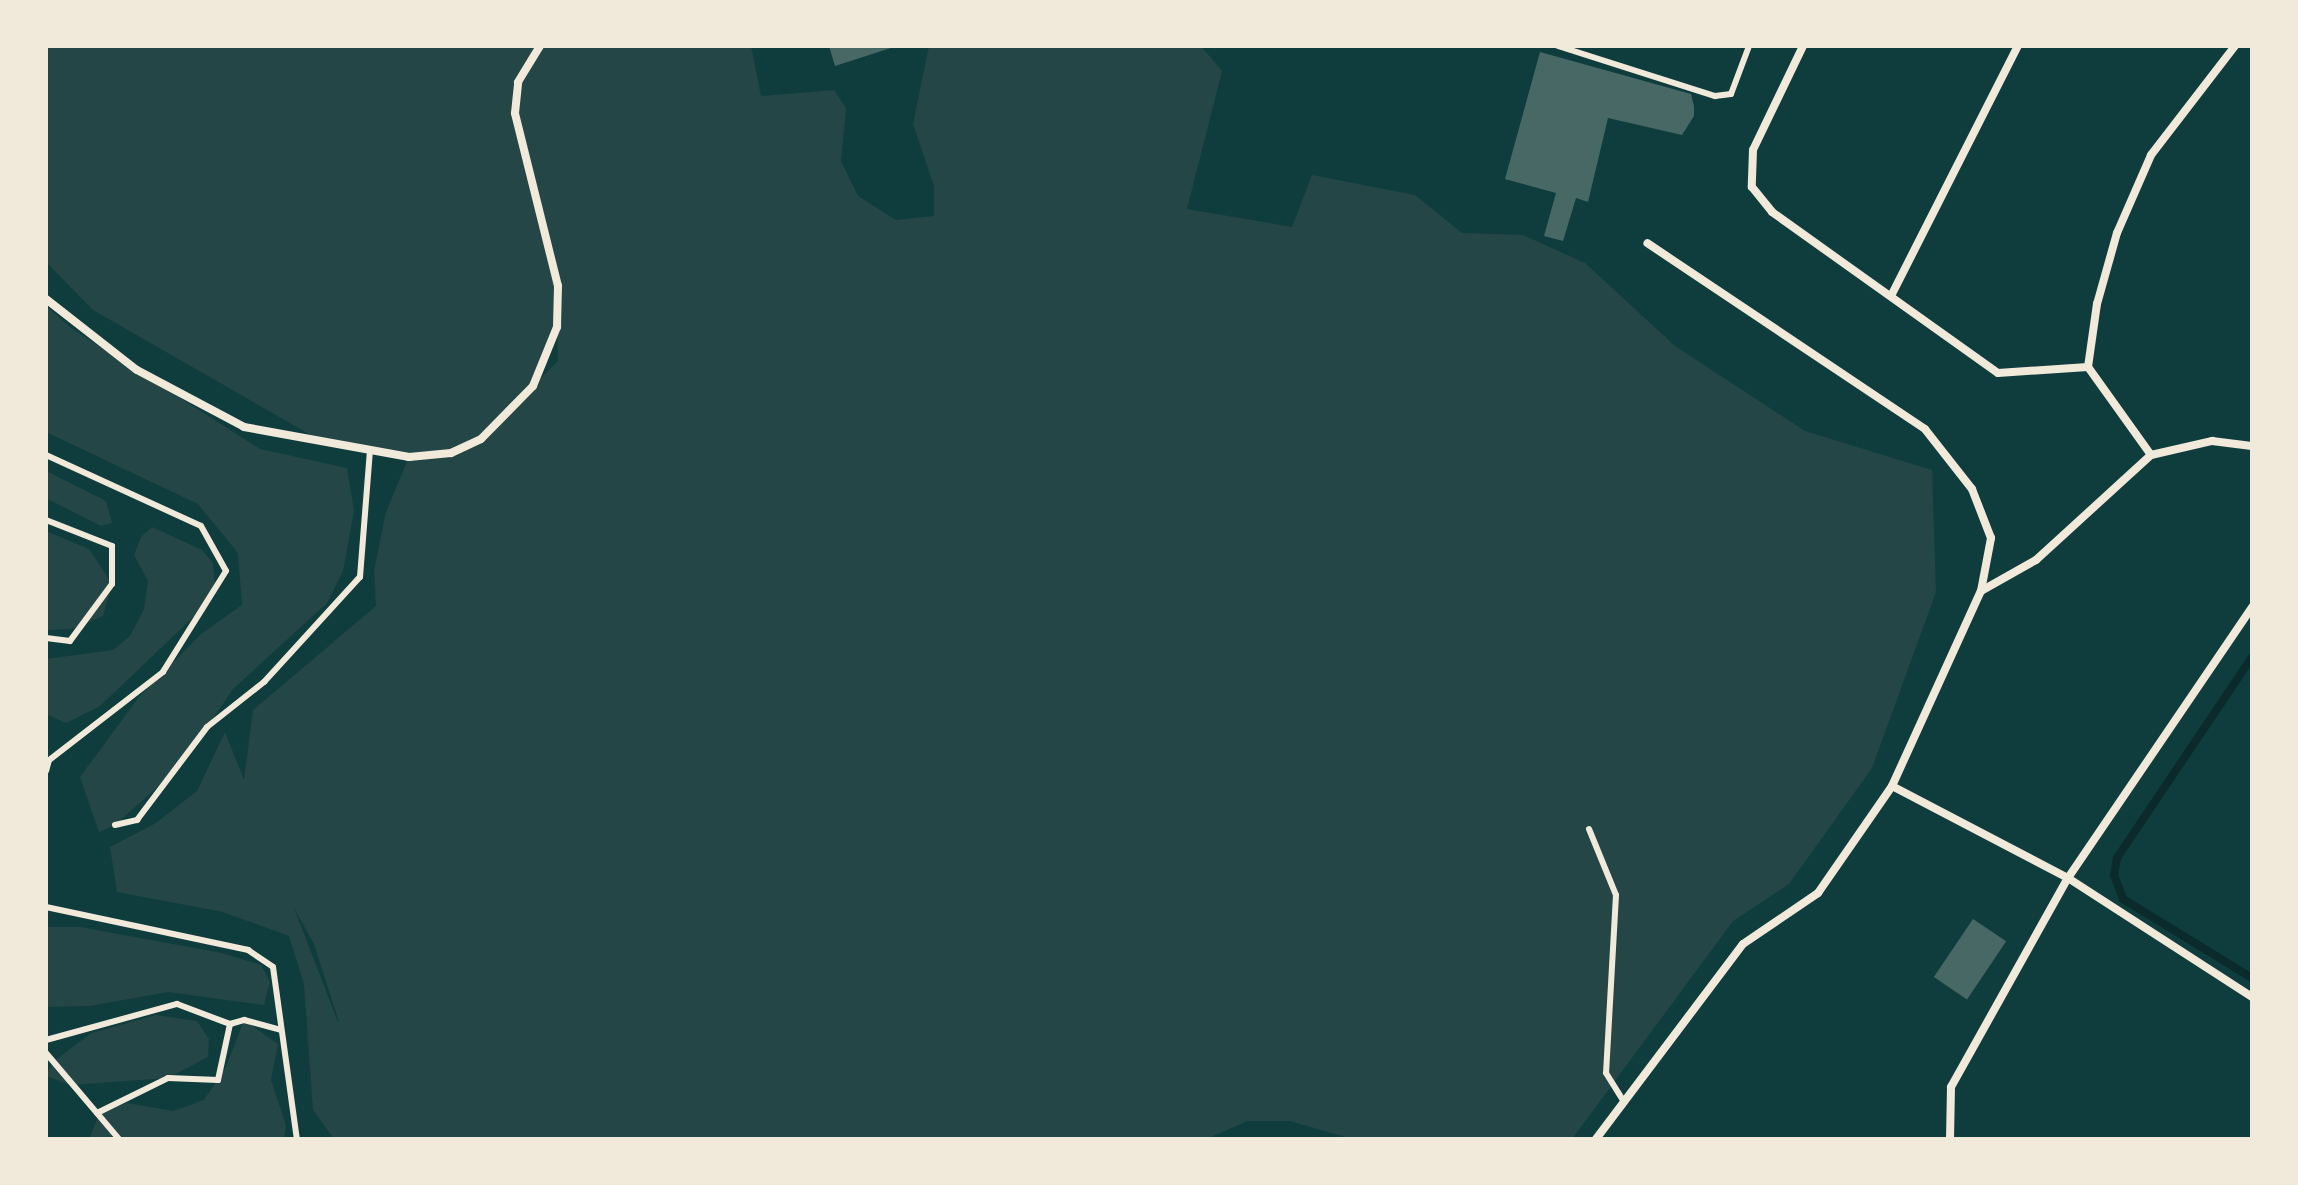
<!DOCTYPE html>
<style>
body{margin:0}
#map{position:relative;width:2298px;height:1185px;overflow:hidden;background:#0f3d3e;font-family:"Asap Condensed",sans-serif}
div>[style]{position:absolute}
.green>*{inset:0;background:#244646}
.stream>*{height:8px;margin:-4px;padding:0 4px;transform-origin:4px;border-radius:4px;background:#0a2a2b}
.building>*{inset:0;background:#486865;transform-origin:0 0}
.service>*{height:6px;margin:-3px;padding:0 3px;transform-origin:3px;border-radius:3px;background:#f1e9da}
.minor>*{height:8px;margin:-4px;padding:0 4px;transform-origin:4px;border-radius:4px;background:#f1e9da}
span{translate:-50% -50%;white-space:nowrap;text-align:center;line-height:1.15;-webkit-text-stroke:7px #f1e9da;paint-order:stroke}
.frame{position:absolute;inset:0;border:48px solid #f1e9da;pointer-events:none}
</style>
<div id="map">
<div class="green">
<i style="clip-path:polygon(evenodd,46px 46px,751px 46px,761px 96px,834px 90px,846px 108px,841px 161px,858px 196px,896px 220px,934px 216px,934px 186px,913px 124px,929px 46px,1201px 46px,1222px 71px,1187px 209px,1292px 227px,1312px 175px,1415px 195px,1462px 233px,1523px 235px,1585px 263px,1675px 346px,1805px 431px,1932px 470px,1936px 592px,1872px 768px,1789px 884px,1733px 921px,1572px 1139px,1352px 1139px,1290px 1121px,1248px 1121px,1206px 1139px,334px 1139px,313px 1110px,304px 984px,289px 936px,223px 912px,117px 892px,110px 847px,156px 823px,197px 791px,225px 732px,244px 780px,253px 710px,376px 606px,374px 571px,386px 512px,409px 457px,323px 442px,93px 310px,46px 262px,46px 46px,557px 327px,558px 361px,535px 384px,553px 339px,557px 327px,46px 46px,294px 908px,314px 944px,339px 1022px,338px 1022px,294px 908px)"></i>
<i style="clip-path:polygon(46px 306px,71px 328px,260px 449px,347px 468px,354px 511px,343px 571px,327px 603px,233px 689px,181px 766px,115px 825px,99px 832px,80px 777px,139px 697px,201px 634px,242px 605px,238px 553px,198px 504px,46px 432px)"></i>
<i style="clip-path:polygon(46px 471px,106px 501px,112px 523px,101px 526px,46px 498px)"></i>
<i style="clip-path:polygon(152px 527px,202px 550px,213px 563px,215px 584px,207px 604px,100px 706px,66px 723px,46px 714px,46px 659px,113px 650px,130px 636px,144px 609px,148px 581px,134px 555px,141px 537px)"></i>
<i style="clip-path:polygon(46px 531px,89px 549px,112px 584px,103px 616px,72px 629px,46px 630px)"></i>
<i style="clip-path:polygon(46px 927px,80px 927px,222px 953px,261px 965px,270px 982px,264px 1005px,168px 992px,90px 1006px,46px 1007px)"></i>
<i style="clip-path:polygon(156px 1015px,197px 1021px,209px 1039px,208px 1057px,168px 1078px,70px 1085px,46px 1076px,52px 1063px,91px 1033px)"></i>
<i style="clip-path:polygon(244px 1020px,278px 1044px,271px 1080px,286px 1125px,284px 1139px,89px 1139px,100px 1112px,127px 1103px,173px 1111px,204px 1100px,226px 1067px)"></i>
</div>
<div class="stream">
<i style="left:2252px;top:657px;width:242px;rotate:123.9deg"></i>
<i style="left:2117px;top:858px;width:17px;rotate:100deg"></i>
<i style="left:2114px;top:875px;width:26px;rotate:69deg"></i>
<i style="left:2123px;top:899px;width:151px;rotate:31.5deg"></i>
</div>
<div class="building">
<i style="clip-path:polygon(829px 46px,894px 46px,894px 47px,835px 66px)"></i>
<i style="clip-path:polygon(1540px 52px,1691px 94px,1694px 106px,1694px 116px,1682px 135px,1608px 118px,1588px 202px,1576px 198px,1563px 241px,1544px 236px,1556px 193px,1505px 179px)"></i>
<i style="left:1973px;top:919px;width:40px;height:70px;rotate:34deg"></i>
</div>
<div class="service">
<i style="left:1558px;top:46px;width:165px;rotate:17.7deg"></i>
<i style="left:1715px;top:96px;width:16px;rotate:-7deg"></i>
<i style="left:1731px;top:94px;width:51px;rotate:-69.4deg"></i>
<i style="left:46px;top:455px;width:170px;rotate:24.6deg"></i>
<i style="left:201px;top:526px;width:51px;rotate:60.9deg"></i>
<i style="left:226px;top:571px;width:119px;rotate:122deg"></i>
<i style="left:163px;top:672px;width:144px;rotate:142.3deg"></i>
<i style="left:49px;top:760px;width:11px;rotate:105deg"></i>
<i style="left:46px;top:520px;width:71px;rotate:21.5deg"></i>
<i style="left:112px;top:546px;width:38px;rotate:90deg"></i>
<i style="left:112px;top:584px;width:71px;rotate:126.4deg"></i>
<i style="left:70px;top:641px;width:24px;rotate:-173deg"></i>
<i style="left:115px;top:825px;width:23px;rotate:-13deg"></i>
<i style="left:137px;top:820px;width:116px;rotate:-53deg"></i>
<i style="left:207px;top:727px;width:73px;rotate:-38.3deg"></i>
<i style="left:264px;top:682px;width:142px;rotate:-47.6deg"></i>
<i style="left:360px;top:577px;width:128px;rotate:-85.5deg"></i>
<i style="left:1589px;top:829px;width:71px;rotate:67.8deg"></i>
<i style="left:1616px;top:895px;width:178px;rotate:93.2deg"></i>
<i style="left:1606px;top:1073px;width:34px;rotate:58deg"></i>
<i style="left:46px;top:907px;width:207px;rotate:12deg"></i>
<i style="left:248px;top:950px;width:30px;rotate:34deg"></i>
<i style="left:273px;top:967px;width:174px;rotate:82.1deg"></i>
<i style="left:46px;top:1040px;width:136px;rotate:-15.4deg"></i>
<i style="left:177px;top:1004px;width:57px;rotate:20.7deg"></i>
<i style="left:230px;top:1024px;width:15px;rotate:-16deg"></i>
<i style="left:244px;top:1020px;width:38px;rotate:15deg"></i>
<i style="left:46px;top:1053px;width:113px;rotate:49.7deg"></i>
<i style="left:97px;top:1113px;width:79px;rotate:-26.2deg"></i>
<i style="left:168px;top:1078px;width:50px;rotate:2.3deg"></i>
<i style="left:218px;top:1080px;width:57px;rotate:-77.9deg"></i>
</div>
<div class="minor">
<i style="left:1803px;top:46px;width:115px;rotate:115.7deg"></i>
<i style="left:1753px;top:150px;width:37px;rotate:92deg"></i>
<i style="left:1752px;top:187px;width:32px;rotate:51deg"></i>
<i style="left:1772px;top:212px;width:277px;rotate:35.5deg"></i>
<i style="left:1998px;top:373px;width:90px;rotate:-3.8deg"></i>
<i style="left:1891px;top:296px;width:280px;rotate:-63.1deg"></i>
<i style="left:46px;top:299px;width:115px;rotate:38deg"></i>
<i style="left:137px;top:370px;width:121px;rotate:28deg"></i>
<i style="left:244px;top:427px;width:168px;rotate:10.3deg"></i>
<i style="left:409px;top:457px;width:42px;rotate:-5.4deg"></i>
<i style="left:451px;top:453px;width:33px;rotate:-25deg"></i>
<i style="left:481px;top:439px;width:74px;rotate:-45.5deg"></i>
<i style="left:533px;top:386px;width:64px;rotate:-67.9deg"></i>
<i style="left:557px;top:327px;width:41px;rotate:-88.6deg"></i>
<i style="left:558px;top:286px;width:178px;rotate:-104deg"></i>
<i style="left:515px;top:113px;width:31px;rotate:-84deg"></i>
<i style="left:518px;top:82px;width:42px;rotate:-58.6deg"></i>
<i style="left:2151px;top:455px;width:108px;rotate:-125.6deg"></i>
<i style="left:2088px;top:367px;width:64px;rotate:-81.9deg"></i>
<i style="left:2097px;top:304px;width:74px;rotate:-74.3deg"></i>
<i style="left:2117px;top:233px;width:85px;rotate:-66.4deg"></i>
<i style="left:2151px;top:155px;width:138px;rotate:-52.4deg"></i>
<i style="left:1981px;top:591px;width:63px;rotate:-29.4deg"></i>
<i style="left:2036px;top:560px;width:156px;rotate:-42.4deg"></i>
<i style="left:2151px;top:455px;width:63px;rotate:-12.9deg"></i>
<i style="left:2212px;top:441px;width:40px;rotate:7.1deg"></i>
<i style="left:1892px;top:786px;width:199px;rotate:27.6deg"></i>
<i style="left:2068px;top:878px;width:328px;rotate:-55.8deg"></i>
<i style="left:1596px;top:1139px;width:244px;rotate:-53deg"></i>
<i style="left:1743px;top:944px;width:91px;rotate:-34.2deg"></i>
<i style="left:1818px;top:893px;width:130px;rotate:-55.3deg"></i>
<i style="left:1892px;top:786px;width:214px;rotate:-65.5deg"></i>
<i style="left:1981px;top:591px;width:54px;rotate:-79.3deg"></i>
<i style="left:1991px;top:538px;width:53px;rotate:-111.2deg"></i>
<i style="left:1972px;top:489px;width:76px;rotate:-128.1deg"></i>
<i style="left:1925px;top:429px;width:334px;rotate:-146.2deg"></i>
<i style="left:1950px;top:1139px;width:52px;rotate:-88.9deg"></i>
<i style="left:1951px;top:1087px;width:240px;rotate:-60.8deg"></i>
<i style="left:2068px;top:878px;width:219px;rotate:32.9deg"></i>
</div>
<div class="frame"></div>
</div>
